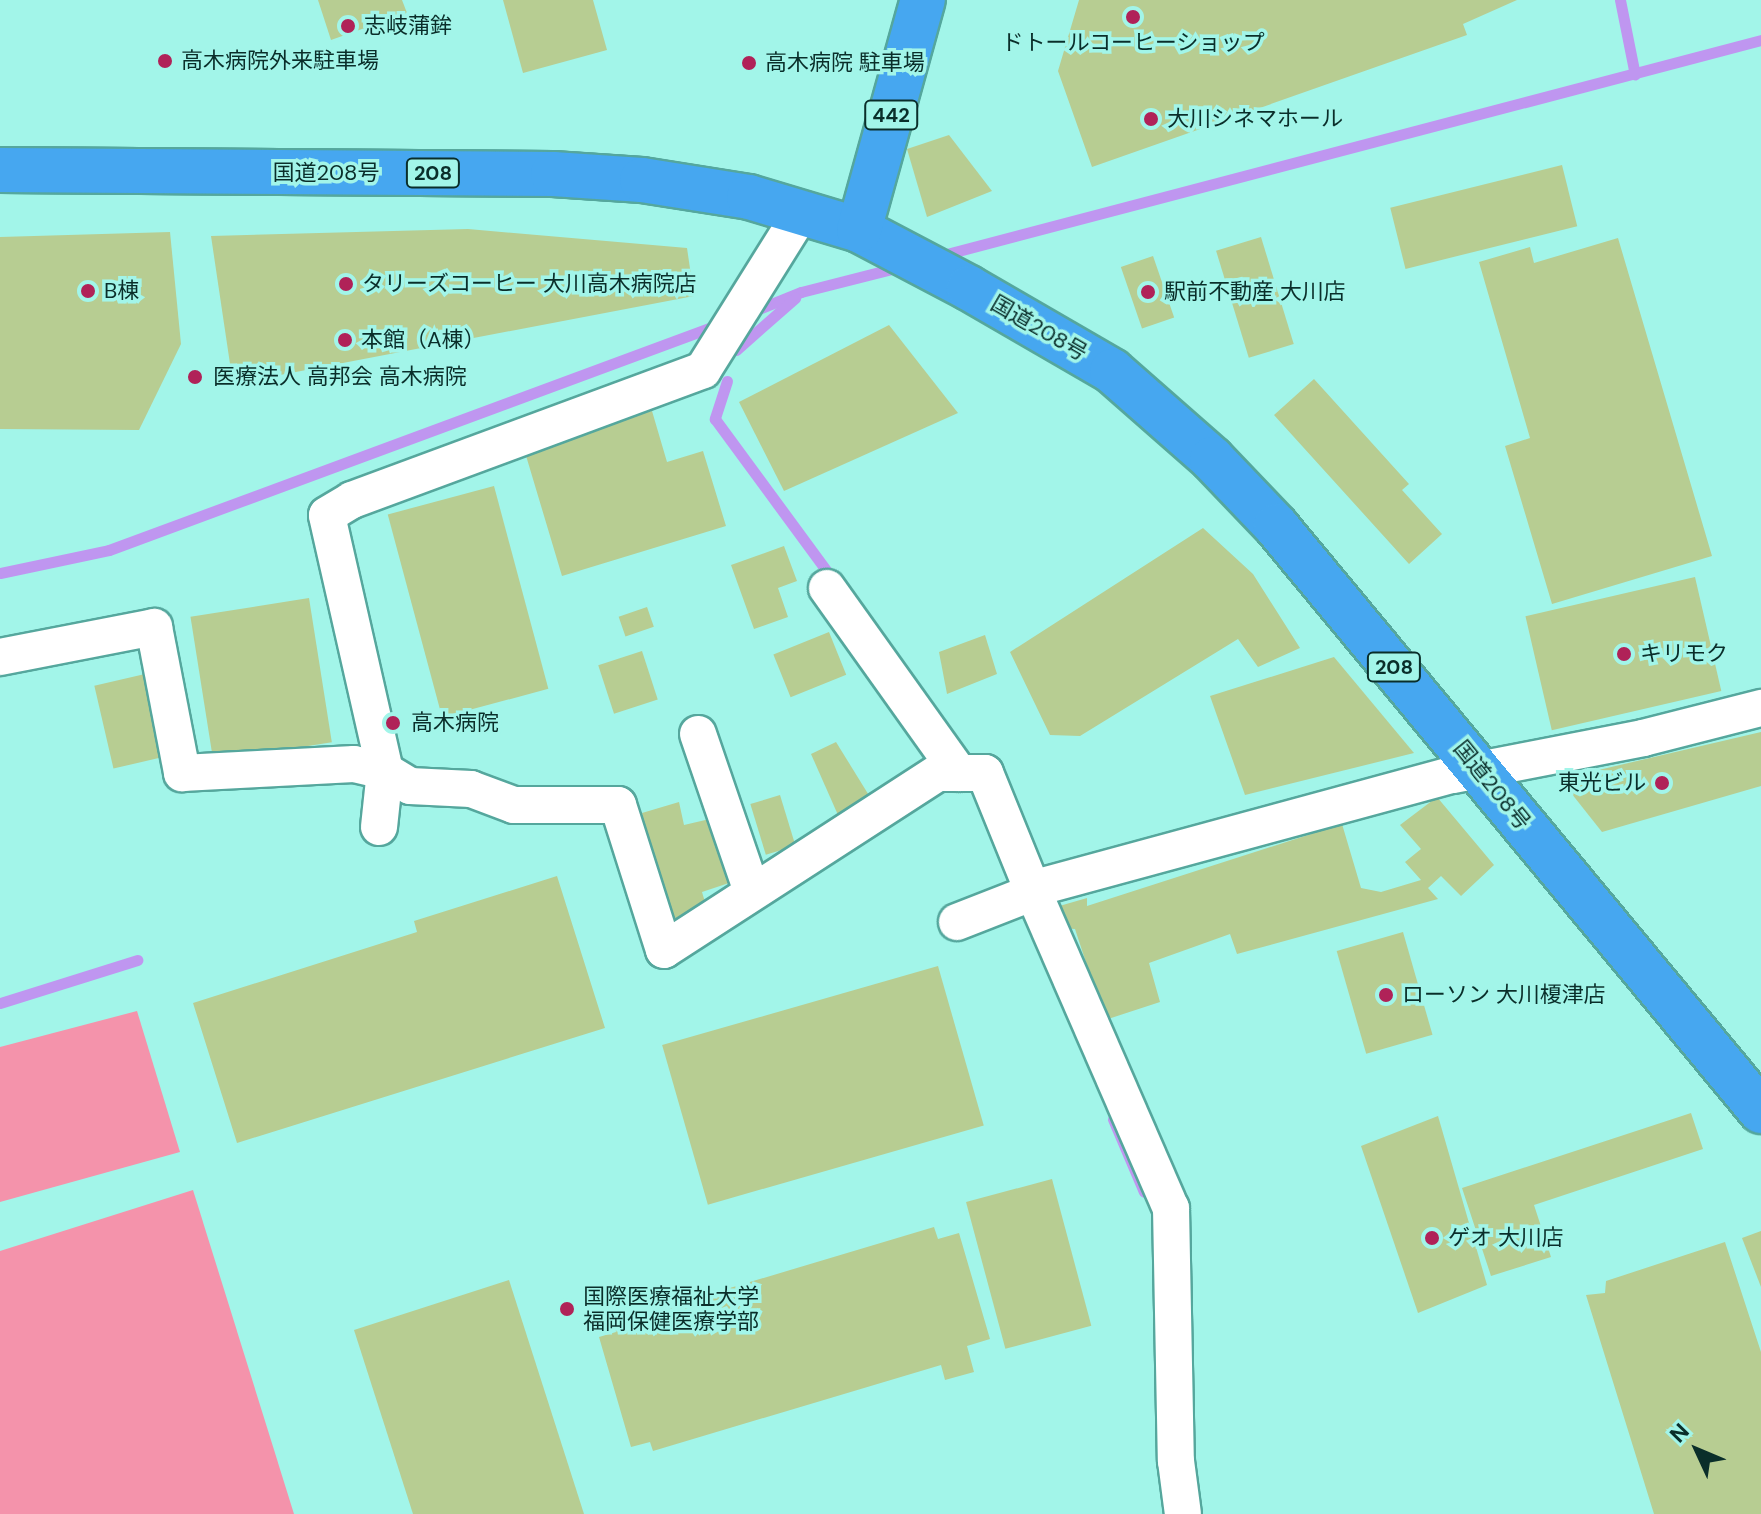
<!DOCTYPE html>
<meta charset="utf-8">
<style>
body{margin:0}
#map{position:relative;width:1761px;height:1514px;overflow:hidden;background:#a2f5e9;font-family:"DM Sans","Noto Sans JP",sans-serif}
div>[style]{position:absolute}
.green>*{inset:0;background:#f493ab}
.stream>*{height:11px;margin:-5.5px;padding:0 5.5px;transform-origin:5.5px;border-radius:5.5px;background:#bf96f0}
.building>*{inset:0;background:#b7cd92;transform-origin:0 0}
.roads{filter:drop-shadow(2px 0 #55a79d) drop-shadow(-2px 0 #55a79d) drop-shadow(0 2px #55a79d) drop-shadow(0 -2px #55a79d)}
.minor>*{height:36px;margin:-18px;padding:0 18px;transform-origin:18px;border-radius:18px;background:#fff}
.highway>*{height:44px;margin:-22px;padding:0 22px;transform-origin:22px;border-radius:22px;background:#46a7f0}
.dots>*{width:22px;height:22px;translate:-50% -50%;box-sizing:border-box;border:4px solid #a2f5e9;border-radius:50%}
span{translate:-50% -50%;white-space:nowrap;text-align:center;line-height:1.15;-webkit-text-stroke:7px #a2f5e9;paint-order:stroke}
.shield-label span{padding:2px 6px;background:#a2f5e9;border:2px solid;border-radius:6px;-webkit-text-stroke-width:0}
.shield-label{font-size:20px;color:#0a2e2a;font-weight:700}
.poi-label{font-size:22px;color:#0a2e2a}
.left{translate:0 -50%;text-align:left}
.right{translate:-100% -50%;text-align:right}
.street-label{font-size:22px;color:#0a2e2a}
.north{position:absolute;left:1657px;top:1410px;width:80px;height:80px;-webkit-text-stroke:6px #a2f5e9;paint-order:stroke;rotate:314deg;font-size:22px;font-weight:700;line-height:32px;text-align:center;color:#0a2e2a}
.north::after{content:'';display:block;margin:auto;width:28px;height:36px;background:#0a2e2a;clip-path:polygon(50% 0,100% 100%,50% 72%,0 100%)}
</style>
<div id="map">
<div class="green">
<i style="clip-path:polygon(137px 1011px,180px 1152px,0 1202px,0 1047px)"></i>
<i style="clip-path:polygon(193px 1190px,294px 1514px,0 1514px,0 1251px)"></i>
</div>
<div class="stream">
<i style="left:1620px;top:0;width:76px;rotate:78.7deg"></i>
<i style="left:939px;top:256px;width:850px;rotate:-14.72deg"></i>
<i style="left:751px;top:312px;width:54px;rotate:-21.8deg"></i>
<i style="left:801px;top:292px;width:101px;rotate:-14.3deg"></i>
<i style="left:736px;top:350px;width:79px;rotate:-41.4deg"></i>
<i style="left:727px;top:381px;width:40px;rotate:108deg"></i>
<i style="left:715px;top:419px;width:201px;rotate:53.7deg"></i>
<i style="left:0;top:573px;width:111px;rotate:-11.9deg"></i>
<i style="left:109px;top:550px;width:651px;rotate:-20.3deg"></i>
<i style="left:0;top:1003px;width:144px;rotate:-17.4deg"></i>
<i style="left:1113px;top:1119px;width:79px;rotate:67deg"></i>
</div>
<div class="building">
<i style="clip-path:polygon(318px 0,402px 0,407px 13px,331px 40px)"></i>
<i style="clip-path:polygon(503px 0,593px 0,607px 50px,523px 73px)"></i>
<i style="clip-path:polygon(1079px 0,1517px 0,1463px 24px,1467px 35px,1092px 167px,1058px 71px)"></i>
<i style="clip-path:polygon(949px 135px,992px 191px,927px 217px,907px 149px)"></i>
<i style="left:1562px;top:165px;width:63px;height:177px;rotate:76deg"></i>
<i style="clip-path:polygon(468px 229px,687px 248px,694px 296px,233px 384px,211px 236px)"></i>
<i style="clip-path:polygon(170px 232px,181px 344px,139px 430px,0 429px,0 237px)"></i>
<i style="left:1261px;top:237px;width:112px;height:47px;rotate:73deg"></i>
<i style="clip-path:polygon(1618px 238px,1712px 556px,1552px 604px,1505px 446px,1530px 438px,1479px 262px,1530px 247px,1534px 263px)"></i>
<i style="left:1153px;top:256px;width:65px;height:34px;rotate:71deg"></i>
<i style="clip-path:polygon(889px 325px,958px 413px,784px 491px,739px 402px)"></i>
<i style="clip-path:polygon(1314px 379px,1409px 484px,1402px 490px,1442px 534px,1409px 564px,1274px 415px)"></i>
<i style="clip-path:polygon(652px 411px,667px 462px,703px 451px,726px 526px,562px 576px,524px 449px)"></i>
<i style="left:494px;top:486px;width:210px;height:110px;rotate:75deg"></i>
<i style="clip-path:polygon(1203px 528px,1253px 574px,1300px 648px,1258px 667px,1238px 639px,1080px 736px,1050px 735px,1010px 652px)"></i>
<i style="clip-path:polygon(784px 546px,797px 581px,778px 588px,788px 617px,754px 629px,731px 565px)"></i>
<i style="left:1695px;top:577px;width:117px;height:174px;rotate:77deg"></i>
<i style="left:309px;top:598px;width:146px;height:120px;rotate:81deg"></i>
<i style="left:647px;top:607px;width:21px;height:30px;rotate:71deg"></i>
<i style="left:829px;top:632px;width:46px;height:60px;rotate:68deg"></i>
<i style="clip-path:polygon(985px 635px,997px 674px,947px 694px,939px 652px)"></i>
<i style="left:642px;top:651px;width:51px;height:46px;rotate:72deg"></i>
<i style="clip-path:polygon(1334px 657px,1414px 753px,1245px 795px,1210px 696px)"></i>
<i style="left:145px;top:674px;width:85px;height:52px;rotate:77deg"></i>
<i style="clip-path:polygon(1761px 732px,1761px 786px,1602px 832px,1560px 779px)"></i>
<i style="clip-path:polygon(836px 742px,870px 797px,838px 815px,811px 754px)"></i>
<i style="left:780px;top:795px;width:53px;height:31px;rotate:73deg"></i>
<i style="clip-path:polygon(1437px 797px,1494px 865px,1461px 896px,1441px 876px,1428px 888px,1438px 899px,1237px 954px,1230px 934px,1149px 963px,1160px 1002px,1105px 1020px,1075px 929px,1059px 928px,1056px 907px,1087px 898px,1087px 906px,1342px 824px,1361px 888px,1381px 892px,1421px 880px,1405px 862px,1421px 849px,1400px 825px)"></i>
<i style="clip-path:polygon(679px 802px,684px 825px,714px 818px,735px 881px,702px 892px,707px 909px,665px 921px,642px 813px)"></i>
<i style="clip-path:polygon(557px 876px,605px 1028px,237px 1143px,193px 1003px,417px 932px,414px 921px)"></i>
<i style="left:1403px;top:932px;width:107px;height:69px;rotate:74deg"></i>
<i style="left:938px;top:966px;width:166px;height:287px;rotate:74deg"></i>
<i style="clip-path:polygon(1691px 1113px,1703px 1149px,1534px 1205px,1551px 1257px,1491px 1276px,1462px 1188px)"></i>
<i style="clip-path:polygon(1438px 1116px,1487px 1285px,1418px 1313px,1361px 1146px)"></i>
<i style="left:1052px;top:1179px;width:152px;height:89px;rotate:75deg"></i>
<i style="clip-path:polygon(934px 1227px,938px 1239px,959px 1233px,990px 1339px,967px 1346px,974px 1372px,945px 1380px,941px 1365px,653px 1451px,650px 1442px,631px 1447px,599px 1337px,616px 1332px,613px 1323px)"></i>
<i style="clip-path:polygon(1761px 1231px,1761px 1287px,1742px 1238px)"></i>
<i style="clip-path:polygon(1725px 1242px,1761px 1352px,1761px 1514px,1654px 1514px,1586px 1295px,1605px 1293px,1606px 1281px)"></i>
<i style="clip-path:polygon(509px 1280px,584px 1514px,413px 1514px,354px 1330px)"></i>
</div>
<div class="roads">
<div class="minor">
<i style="left:827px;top:588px;width:227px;rotate:54.5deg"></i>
<i style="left:0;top:657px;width:157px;rotate:-11deg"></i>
<i style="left:154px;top:627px;width:149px;rotate:79.1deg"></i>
<i style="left:182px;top:773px;width:172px;rotate:-3deg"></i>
<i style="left:354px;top:764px;width:32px;rotate:13deg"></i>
<i style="left:385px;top:771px;width:29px;rotate:31deg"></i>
<i style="left:410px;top:786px;width:61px;rotate:2.8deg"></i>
<i style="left:471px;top:789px;width:46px;rotate:20.4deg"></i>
<i style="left:514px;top:805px;width:104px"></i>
<i style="left:618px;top:805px;width:152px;rotate:72.4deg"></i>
<i style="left:664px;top:950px;width:326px;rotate:-32.9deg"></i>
<i style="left:938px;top:773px;width:47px"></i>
<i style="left:985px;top:773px;width:125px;rotate:67.9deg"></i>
<i style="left:1032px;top:889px;width:436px;rotate:-15.2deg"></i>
<i style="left:1453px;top:775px;width:194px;rotate:-11deg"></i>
<i style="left:1643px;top:738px;width:122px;rotate:-14.3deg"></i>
<i style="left:698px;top:734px;width:167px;rotate:71.1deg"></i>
<i style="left:379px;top:827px;width:56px;rotate:-83.9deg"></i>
<i style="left:385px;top:771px;width:262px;rotate:-102.8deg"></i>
<i style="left:327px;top:515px;width:29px;rotate:-31deg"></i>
<i style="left:352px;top:500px;width:374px;rotate:-20.3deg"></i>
<i style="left:703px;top:370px;width:185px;rotate:-58deg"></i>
<i style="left:1032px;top:889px;width:348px;rotate:66.5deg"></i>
<i style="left:1171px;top:1208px;width:253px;rotate:88.9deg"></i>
<i style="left:1176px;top:1461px;width:53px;rotate:82.5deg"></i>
<i style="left:957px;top:922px;width:74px;rotate:-21.4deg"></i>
</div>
<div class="highway">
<i style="left:0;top:170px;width:553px;rotate:0.41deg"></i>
<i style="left:553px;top:174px;width:89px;rotate:3.9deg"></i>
<i style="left:642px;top:180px;width:108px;rotate:9deg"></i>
<i style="left:749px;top:197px;width:115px;rotate:16.7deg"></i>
<i style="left:859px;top:230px;width:124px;rotate:27.8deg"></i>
<i style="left:969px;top:288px;width:165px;rotate:30.1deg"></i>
<i style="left:1112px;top:371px;width:133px;rotate:41.3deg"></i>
<i style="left:1212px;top:459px;width:93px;rotate:46.3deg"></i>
<i style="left:1276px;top:526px;width:760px;rotate:50.34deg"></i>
<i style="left:859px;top:230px;width:239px;rotate:-74.5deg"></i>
</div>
</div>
<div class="dots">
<i style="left:1133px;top:17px;background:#b02258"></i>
<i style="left:348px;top:26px;background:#b02258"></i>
<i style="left:165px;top:61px;background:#b02258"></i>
<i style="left:749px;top:63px;background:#b02258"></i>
<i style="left:1151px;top:119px;background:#b02258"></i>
<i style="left:346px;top:284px;background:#b02258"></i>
<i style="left:88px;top:291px;background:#b02258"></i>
<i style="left:1148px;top:292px;background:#b02258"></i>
<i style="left:345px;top:340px;background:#b02258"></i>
<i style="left:195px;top:377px;background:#b02258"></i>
<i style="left:1624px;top:654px;background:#b02258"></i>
<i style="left:393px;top:723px;background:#b02258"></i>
<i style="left:1662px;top:783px;background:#b02258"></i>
<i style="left:1386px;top:995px;background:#b02258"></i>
<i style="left:1432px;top:1238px;background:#b02258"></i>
<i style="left:567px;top:1309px;background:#b02258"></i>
</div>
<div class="shield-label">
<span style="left:891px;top:115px">442</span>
<span style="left:433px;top:173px">208</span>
<span style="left:1394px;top:667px">208</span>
</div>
<div class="poi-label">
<span class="left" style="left:364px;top:26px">志岐蒲鉾</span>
<span style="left:1133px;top:43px">ドトールコーヒーショップ</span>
<span class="left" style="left:181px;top:61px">高木病院外来駐車場</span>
<span class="left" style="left:765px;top:63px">高木病院 駐車場</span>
<span class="left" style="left:1167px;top:119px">大川シネマホール</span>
<span class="left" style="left:362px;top:284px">タリーズコーヒー 大川高木病院店</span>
<span class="left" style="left:104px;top:291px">B棟</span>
<span class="left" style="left:1164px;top:292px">駅前不動産 大川店</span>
<span class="left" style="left:361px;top:340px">本館（A棟）</span>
<span class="left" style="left:213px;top:377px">医療法人 高邦会 高木病院</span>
<span class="left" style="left:1640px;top:654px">キリモク</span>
<span class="left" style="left:411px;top:723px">高木病院</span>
<span class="right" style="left:1646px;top:783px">東光ビル</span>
<span class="left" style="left:1402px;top:995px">ローソン 大川榎津店</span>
<span class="left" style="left:1448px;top:1238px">ゲオ 大川店</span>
<span class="left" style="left:583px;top:1309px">国際医療福祉大学<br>福岡保健医療学部</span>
</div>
<div class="street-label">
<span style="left:326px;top:173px">国道208号</span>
<span style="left:1039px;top:328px;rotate:30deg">国道208号</span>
<span style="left:1492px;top:785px;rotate:51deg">国道208号</span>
</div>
<div class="north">N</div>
</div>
